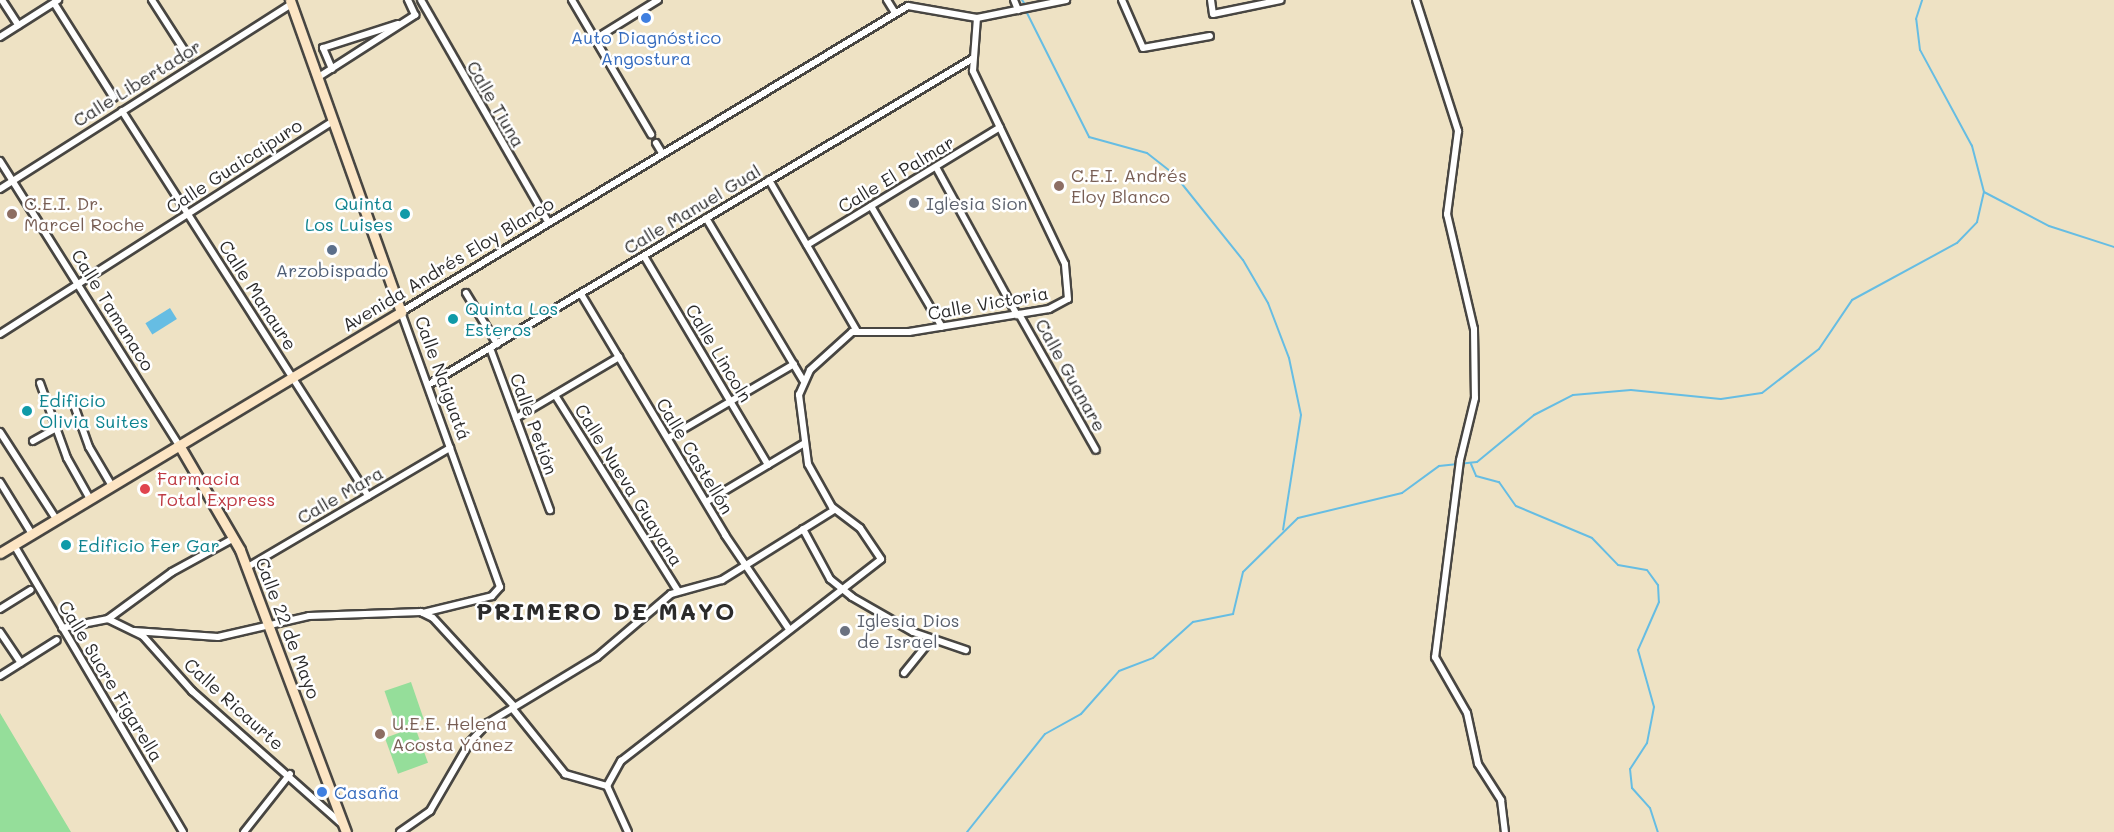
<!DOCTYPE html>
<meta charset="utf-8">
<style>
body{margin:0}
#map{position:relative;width:2114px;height:832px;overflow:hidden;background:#eee2c4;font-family:Mali,sans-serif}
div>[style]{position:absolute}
.green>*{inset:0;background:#95de9a;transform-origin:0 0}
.water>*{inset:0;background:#66bde3;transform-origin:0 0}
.stream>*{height:2px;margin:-1px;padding:0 1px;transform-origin:1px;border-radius:1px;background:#66bde3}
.roads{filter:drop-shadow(2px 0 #484642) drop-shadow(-2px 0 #484642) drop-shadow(0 2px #484642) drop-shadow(0 -2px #484642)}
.street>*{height:6px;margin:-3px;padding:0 3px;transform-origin:3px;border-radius:3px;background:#fff}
.secondary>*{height:9px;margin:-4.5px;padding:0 4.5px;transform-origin:4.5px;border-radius:4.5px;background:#fce5c4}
.dots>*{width:16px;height:16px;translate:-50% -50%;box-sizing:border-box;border:3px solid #fff;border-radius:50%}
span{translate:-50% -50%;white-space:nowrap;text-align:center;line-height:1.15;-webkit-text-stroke:5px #fff;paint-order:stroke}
.shop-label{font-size:18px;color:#366cbe}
.left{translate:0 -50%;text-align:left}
.street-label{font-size:18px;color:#2b2b2b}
.education-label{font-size:18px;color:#785e54}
.worship-label{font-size:18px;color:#5b616d}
.culture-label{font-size:18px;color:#0d838f}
.right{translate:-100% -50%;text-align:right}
.service-label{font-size:18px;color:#4e5e75}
.health-label{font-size:18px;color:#be3a42}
.district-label{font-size:24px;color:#2b2b2b;font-weight:700;letter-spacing:1.5px}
</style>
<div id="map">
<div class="green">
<i style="left:411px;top:682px;width:39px;height:28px;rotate:71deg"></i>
<i style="clip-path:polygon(0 713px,22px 750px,71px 832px,0 832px)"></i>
<i style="left:415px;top:727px;width:38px;height:32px;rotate:70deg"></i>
</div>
<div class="water">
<i style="left:170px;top:308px;width:13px;height:29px;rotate:58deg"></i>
</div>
<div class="stream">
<i style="left:1022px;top:0;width:4px;rotate:56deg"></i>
<i style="left:1027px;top:13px;width:139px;rotate:63.4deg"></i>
<i style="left:1089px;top:137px;width:60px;rotate:15.4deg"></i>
<i style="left:1147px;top:153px;width:34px;rotate:38deg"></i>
<i style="left:1174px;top:174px;width:110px;rotate:51.3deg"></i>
<i style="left:1243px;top:260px;width:50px;rotate:59.8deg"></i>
<i style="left:1268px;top:303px;width:59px;rotate:69.1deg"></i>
<i style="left:1289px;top:358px;width:58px;rotate:78.1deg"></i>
<i style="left:1301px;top:415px;width:116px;rotate:98.9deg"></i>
<i style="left:1984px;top:192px;width:73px;rotate:27.6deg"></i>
<i style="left:2049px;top:226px;width:68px;rotate:17.9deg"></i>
<i style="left:1471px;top:464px;width:13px;rotate:67deg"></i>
<i style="left:1476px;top:476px;width:24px;rotate:15deg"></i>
<i style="left:1499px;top:482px;width:29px;rotate:55deg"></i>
<i style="left:1516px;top:506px;width:82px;rotate:22.8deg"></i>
<i style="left:1592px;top:538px;width:37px;rotate:46deg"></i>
<i style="left:1618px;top:565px;width:29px;rotate:10deg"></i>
<i style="left:1647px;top:570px;width:19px;rotate:54deg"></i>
<i style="left:1658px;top:585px;width:17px;rotate:87deg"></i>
<i style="left:1659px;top:602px;width:52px;rotate:113.6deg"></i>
<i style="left:1638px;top:650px;width:59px;rotate:74.3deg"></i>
<i style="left:1654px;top:707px;width:37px;rotate:101deg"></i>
<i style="left:1647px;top:743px;width:31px;rotate:123deg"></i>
<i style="left:1630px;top:769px;width:19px;rotate:84deg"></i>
<i style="left:1632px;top:788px;width:27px;rotate:48deg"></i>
<i style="left:1650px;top:808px;width:25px;rotate:72deg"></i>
<i style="left:967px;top:832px;width:125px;rotate:-51.5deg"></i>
<i style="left:1045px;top:734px;width:41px;rotate:-29.1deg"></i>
<i style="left:1081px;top:714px;width:57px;rotate:-48.5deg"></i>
<i style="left:1119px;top:671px;width:36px;rotate:-21deg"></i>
<i style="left:1153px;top:658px;width:54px;rotate:-42deg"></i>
<i style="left:1193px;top:622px;width:41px;rotate:-11.3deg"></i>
<i style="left:1233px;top:614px;width:43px;rotate:-76.6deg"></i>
<i style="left:1243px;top:572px;width:77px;rotate:-44.5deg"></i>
<i style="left:1298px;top:518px;width:107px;rotate:-13.5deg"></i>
<i style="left:1402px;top:493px;width:46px;rotate:-36.1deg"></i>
<i style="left:1439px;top:466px;width:38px;rotate:-6deg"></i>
<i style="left:1477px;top:462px;width:74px;rotate:-39.5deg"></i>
<i style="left:1534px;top:415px;width:44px;rotate:-27.1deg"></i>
<i style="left:1573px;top:395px;width:58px;rotate:-4.9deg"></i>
<i style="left:1631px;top:390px;width:90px;rotate:5.7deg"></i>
<i style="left:1721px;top:399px;width:41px;rotate:-8.3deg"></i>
<i style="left:1762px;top:393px;width:72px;rotate:-37.7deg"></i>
<i style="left:1819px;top:349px;width:59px;rotate:-56deg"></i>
<i style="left:1852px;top:300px;width:119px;rotate:-28.5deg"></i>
<i style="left:1957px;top:243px;width:29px;rotate:-46deg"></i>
<i style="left:1977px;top:222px;width:31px;rotate:-77deg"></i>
<i style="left:1984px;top:192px;width:48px;rotate:-104.6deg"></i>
<i style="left:1972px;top:146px;width:109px;rotate:-118.4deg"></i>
<i style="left:1920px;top:50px;width:31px;rotate:-97deg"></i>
<i style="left:1916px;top:19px;width:20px;rotate:-72deg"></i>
</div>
<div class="roads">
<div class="street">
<i style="left:2px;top:0;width:30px;rotate:57deg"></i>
<i style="left:152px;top:0;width:67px;rotate:57.3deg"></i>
<i style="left:421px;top:0;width:256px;rotate:60.2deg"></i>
<i style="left:572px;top:0;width:156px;rotate:59.5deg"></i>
<i style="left:887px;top:0;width:15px;rotate:58deg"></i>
<i style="left:1014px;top:0;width:11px;rotate:68deg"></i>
<i style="left:1122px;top:0;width:52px;rotate:66.4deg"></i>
<i style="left:1143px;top:48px;width:68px;rotate:-10.2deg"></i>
<i style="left:1211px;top:0;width:14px;rotate:82deg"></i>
<i style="left:1213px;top:14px;width:69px;rotate:-11.6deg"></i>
<i style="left:1416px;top:0;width:138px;rotate:72.2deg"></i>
<i style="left:1458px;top:131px;width:84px;rotate:97.5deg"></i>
<i style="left:1447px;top:214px;width:118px;rotate:76.8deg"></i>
<i style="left:1474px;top:329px;width:69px;rotate:89.2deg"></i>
<i style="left:1475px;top:398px;width:64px;rotate:103.6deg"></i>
<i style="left:1460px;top:460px;width:199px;rotate:97.2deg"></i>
<i style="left:1435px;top:657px;width:64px;rotate:60.3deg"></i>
<i style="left:1467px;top:713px;width:52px;rotate:77.8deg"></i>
<i style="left:1478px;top:764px;width:43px;rotate:57.4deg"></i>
<i style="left:1501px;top:800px;width:32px;rotate:83deg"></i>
<i style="left:54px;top:3px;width:112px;rotate:57.7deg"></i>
<i style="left:0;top:37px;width:69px;rotate:-32.5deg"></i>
<i style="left:595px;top:39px;width:74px;rotate:-31.8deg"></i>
<i style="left:332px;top:69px;width:23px;rotate:-113deg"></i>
<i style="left:323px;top:48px;width:79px;rotate:-17.7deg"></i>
<i style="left:317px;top:78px;width:117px;rotate:-32.7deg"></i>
<i style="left:415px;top:15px;width:17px;rotate:-115deg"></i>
<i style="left:122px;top:111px;width:457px;rotate:57.4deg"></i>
<i style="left:656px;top:143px;width:12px;rotate:59deg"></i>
<i style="left:0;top:161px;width:336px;rotate:57.8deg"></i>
<i style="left:936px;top:167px;width:169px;rotate:61.3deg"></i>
<i style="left:769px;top:180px;width:175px;rotate:59.8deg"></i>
<i style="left:0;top:189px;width:345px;rotate:-32.4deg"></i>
<i style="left:871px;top:206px;width:140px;rotate:59.6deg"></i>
<i style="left:706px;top:218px;width:189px;rotate:59.1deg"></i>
<i style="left:807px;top:245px;width:226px;rotate:-31.4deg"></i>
<i style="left:644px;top:256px;width:243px;rotate:59.3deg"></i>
<i style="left:466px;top:293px;width:60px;rotate:58.7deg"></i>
<i style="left:581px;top:294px;width:281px;rotate:59.1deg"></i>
<i style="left:725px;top:535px;width:114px;rotate:55.8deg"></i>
<i style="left:1019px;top:314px;width:156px;rotate:60.5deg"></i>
<i style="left:0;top:334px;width:395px;rotate:-32.6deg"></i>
<i style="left:490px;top:348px;width:173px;rotate:69.7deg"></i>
<i style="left:40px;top:383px;width:80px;rotate:70.2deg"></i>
<i style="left:67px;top:458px;width:47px;rotate:60.7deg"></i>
<i style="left:428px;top:385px;width:634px;rotate:-30.93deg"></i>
<i style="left:555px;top:395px;width:231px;rotate:57.9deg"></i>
<i style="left:73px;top:402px;width:48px;rotate:70.4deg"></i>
<i style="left:89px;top:447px;width:45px;rotate:59.5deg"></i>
<i style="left:516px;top:418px;width:120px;rotate:-30.6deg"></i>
<i style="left:0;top:432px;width:103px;rotate:57.2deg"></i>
<i style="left:668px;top:438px;width:146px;rotate:-30.4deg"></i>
<i style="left:33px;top:441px;width:26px;rotate:-29deg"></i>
<i style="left:0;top:482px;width:61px;rotate:58.4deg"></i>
<i style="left:706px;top:502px;width:113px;rotate:-30.9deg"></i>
<i style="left:803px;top:529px;width:57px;rotate:61.6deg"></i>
<i style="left:830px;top:579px;width:28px;rotate:39deg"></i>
<i style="left:852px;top:597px;width:70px;rotate:29.8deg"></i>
<i style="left:913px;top:632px;width:56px;rotate:18.8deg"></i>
<i style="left:14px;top:545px;width:333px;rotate:59.5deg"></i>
<i style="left:246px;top:568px;width:237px;rotate:-30.5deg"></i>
<i style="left:0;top:609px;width:36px;rotate:-32deg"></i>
<i style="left:423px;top:613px;width:71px;rotate:-13.8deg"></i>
<i style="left:492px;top:596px;width:12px;rotate:-48deg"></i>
<i style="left:500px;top:587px;width:292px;rotate:-109.8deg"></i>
<i style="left:401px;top:312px;width:592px;rotate:-31.11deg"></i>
<i style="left:908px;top:6px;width:70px;rotate:9.9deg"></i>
<i style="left:977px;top:18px;width:91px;rotate:-11.4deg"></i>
<i style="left:108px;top:619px;width:79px;rotate:-36.3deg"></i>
<i style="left:172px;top:572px;width:71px;rotate:-28.7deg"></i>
<i style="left:62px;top:628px;width:47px;rotate:-11.1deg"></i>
<i style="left:108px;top:619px;width:39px;rotate:26deg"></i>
<i style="left:143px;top:636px;width:74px;rotate:48.3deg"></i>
<i style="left:192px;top:691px;width:200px;rotate:41.6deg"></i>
<i style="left:134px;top:631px;width:84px;rotate:4.1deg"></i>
<i style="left:218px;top:637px;width:93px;rotate:-13deg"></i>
<i style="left:309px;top:616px;width:112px;rotate:-2deg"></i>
<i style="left:421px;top:612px;width:13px;rotate:27deg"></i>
<i style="left:433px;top:618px;width:120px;rotate:47.4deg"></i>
<i style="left:0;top:632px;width:37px;rotate:56deg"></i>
<i style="left:904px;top:673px;width:41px;rotate:-50.9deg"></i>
<i style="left:0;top:676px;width:67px;rotate:-32.3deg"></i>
<i style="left:512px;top:708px;width:85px;rotate:51.2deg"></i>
<i style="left:565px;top:774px;width:44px;rotate:15.9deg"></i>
<i style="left:244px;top:832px;width:74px;rotate:-51.6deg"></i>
<i style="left:400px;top:832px;width:37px;rotate:-35deg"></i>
<i style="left:430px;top:811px;width:80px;rotate:-59.9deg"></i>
<i style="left:470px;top:742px;width:26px;rotate:-47deg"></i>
<i style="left:488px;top:723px;width:127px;rotate:-31.2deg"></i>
<i style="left:597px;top:657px;width:97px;rotate:-40.4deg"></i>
<i style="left:671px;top:594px;width:53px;rotate:-15.4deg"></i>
<i style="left:722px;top:580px;width:132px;rotate:-32deg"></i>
<i style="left:628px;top:832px;width:51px;rotate:-114.5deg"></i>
<i style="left:607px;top:786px;width:29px;rotate:-61deg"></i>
<i style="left:621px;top:761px;width:329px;rotate:-37.8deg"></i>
<i style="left:881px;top:559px;width:37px;rotate:-124deg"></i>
<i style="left:860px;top:528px;width:35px;rotate:-143deg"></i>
<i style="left:832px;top:507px;width:49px;rotate:-119.2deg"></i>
<i style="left:808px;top:464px;width:70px;rotate:-97.4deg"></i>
<i style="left:799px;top:395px;width:27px;rotate:-66deg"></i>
<i style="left:810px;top:370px;width:57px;rotate:-42.1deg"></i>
<i style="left:852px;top:332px;width:57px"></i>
<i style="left:909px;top:332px;width:142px;rotate:-9.3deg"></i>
<i style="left:1049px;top:309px;width:21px;rotate:-28deg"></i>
<i style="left:1068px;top:299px;width:35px;rotate:-95deg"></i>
<i style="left:1065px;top:264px;width:214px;rotate:-115.5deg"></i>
<i style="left:973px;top:71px;width:53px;rotate:-85.7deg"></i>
</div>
<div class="secondary">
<i style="left:179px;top:445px;width:121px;rotate:59.8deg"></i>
<i style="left:240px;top:550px;width:301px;rotate:69.4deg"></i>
<i style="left:0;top:553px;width:468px;rotate:-31deg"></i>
<i style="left:401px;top:312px;width:331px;rotate:-109.6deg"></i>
</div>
</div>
<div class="dots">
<i style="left:646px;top:18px;background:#3f7fe0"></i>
<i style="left:1059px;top:186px;background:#8d6e63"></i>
<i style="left:914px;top:203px;background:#6b7280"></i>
<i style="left:12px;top:214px;background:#8d6e63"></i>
<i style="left:405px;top:214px;background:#0f9aa8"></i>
<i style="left:332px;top:250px;background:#5c6f8a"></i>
<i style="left:453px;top:319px;background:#0f9aa8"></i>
<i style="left:27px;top:411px;background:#0f9aa8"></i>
<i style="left:145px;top:489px;background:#e0444e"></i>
<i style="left:66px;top:545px;background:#0f9aa8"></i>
<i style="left:845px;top:631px;background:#6b7280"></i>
<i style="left:380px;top:734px;background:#8d6e63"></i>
<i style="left:322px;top:792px;background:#3f7fe0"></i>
</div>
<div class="shop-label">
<span style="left:646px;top:48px">Auto Diagnóstico<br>Angostura</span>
<span class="left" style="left:334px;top:792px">Casaña</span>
</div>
<div class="street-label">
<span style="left:137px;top:83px;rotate:-32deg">Calle Libertador</span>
<span style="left:496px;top:104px;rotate:60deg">Calle Tiuna</span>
<span style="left:234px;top:166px;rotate:-33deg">Calle Guaicaipuro</span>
<span style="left:896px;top:174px;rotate:-31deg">Calle El Palmar</span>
<span style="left:692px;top:209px;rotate:-31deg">Calle Manuel Gual</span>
<span style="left:448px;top:264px;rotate:-31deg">Avenida Andrés Eloy Blanco</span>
<span style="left:258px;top:295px;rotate:57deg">Calle Manaure</span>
<span style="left:988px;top:303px;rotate:-10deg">Calle Victoria</span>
<span style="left:113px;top:310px;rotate:58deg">Calle Tamanaco</span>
<span style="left:719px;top:353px;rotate:59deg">Calle Lincoln</span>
<span style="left:1071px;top:375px;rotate:61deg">Calle Guanare</span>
<span style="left:443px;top:378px;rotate:70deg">Calle Naiguatá</span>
<span style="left:534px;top:424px;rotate:70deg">Calle Petión</span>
<span style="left:695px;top:456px;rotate:59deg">Calle Castellón</span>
<span style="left:629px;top:485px;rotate:58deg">Calle Nueva Guayana</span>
<span style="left:340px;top:495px;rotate:-30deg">Calle Mara</span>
<span style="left:288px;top:628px;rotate:69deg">Calle 22 de Mayo</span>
<span style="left:111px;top:681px;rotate:59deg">Calle Sucre Figarella</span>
<span style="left:234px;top:704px;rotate:42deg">Calle Ricaurte</span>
</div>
<div class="education-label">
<span class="left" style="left:1071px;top:186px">C.E.I. Andrés<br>Eloy Blanco</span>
<span class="left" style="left:24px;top:214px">C.E.I. Dr.<br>Marcel Roche</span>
<span class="left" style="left:392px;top:734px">U.E.E. Helena<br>Acosta Yánez</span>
</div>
<div class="worship-label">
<span class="left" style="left:926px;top:203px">Iglesia Sion</span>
<span class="left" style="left:857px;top:631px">Iglesia Dios<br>de Israel</span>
</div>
<div class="culture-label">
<span class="right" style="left:393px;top:214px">Quinta<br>Los Luises</span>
<span class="left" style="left:465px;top:319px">Quinta Los<br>Esteros</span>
<span class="left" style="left:39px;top:411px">Edificio<br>Olivia Suites</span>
<span class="left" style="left:78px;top:545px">Edificio Fer Gar</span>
</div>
<div class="service-label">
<span style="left:332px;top:270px">Arzobispado</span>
</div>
<div class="health-label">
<span class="left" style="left:157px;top:489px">Farmacia<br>Total Express</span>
</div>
<div class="district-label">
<span style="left:606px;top:611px">PRIMERO DE MAYO</span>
</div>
</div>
